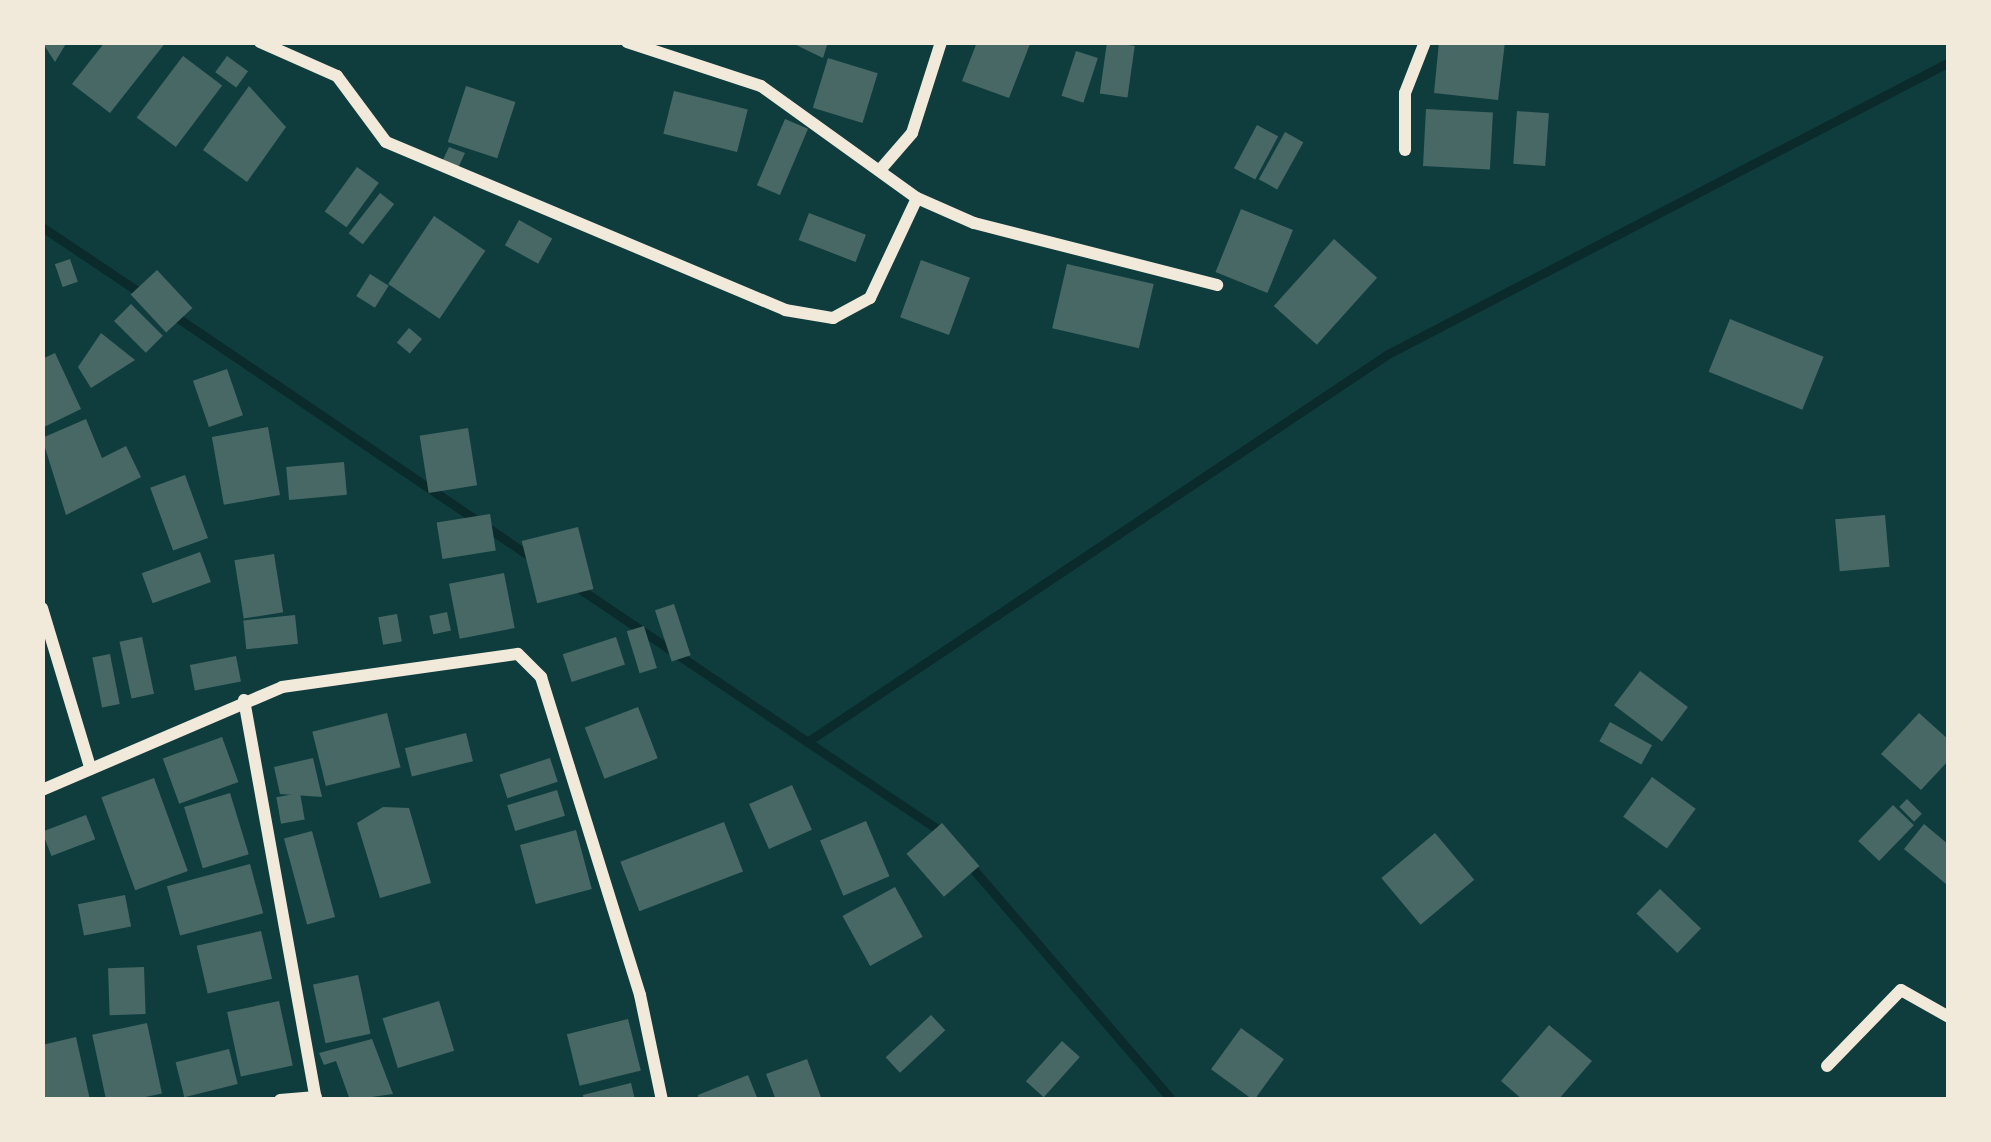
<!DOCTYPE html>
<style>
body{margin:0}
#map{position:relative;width:1991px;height:1142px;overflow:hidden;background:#0f3d3e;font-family:Overpass,sans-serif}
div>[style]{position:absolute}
.stream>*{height:9px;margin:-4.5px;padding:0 4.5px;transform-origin:4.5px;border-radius:4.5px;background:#0a2a2b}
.building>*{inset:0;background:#486865;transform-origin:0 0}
.minor>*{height:12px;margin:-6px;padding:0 6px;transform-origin:6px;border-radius:6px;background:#f1e9da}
span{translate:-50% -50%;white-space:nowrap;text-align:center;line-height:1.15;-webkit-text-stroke:10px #f1e9da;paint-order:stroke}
.frame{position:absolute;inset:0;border:45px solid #f1e9da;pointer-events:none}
</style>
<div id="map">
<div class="stream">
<i style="left:42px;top:227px;width:124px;rotate:33.8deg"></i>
<i style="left:169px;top:312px;width:439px;rotate:34.1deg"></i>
<i style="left:577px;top:587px;width:439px;rotate:33.9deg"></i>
<i style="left:807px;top:742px;width:699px;rotate:-33.74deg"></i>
<i style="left:1388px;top:354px;width:632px;rotate:-27.5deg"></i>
<i style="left:968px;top:863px;width:313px;rotate:49.3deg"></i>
</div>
<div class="building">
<i style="clip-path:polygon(42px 42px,67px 42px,55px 62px)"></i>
<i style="clip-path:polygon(105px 42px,166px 42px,110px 113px,72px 84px)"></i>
<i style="clip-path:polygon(790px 42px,828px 42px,823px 58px)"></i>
<i style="clip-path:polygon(977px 42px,1030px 44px,1009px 98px,962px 81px)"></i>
<i style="left:1107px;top:42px;width:28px;height:52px;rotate:8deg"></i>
<i style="clip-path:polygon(1439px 42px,1505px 42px,1498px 100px,1434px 93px)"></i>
<i style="left:1076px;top:51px;width:23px;height:47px;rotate:18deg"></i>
<i style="left:183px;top:56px;width:49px;height:77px;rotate:37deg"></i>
<i style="left:227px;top:56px;width:26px;height:20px;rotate:36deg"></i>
<i style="left:828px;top:58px;width:52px;height:52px;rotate:17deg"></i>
<i style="clip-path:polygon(249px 86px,286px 127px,247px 182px,203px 150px)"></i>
<i style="left:466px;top:86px;width:52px;height:59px;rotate:18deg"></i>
<i style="left:674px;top:91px;width:76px;height:44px;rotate:14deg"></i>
<i style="left:1426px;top:109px;width:67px;height:57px;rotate:3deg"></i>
<i style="left:1517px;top:111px;width:32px;height:53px;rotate:4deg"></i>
<i style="left:785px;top:119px;width:25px;height:72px;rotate:23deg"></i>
<i style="left:1257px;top:125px;width:24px;height:49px;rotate:28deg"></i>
<i style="left:1285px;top:132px;width:21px;height:54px;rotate:29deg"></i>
<i style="clip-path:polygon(449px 147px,465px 153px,458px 168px,442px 162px)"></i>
<i style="left:357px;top:167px;width:27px;height:55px;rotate:36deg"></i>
<i style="left:380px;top:193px;width:18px;height:51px;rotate:38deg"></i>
<i style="left:1241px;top:209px;width:56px;height:68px;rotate:22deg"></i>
<i style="left:809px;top:213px;width:61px;height:29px;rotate:21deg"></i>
<i style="left:434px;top:216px;width:62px;height:82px;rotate:34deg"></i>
<i style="left:519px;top:220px;width:38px;height:29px;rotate:29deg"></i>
<i style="left:1334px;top:239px;width:58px;height:90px;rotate:42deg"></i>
<i style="left:70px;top:259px;width:24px;height:16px;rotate:71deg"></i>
<i style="left:921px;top:260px;width:52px;height:61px;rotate:20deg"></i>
<i style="left:1067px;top:264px;width:89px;height:66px;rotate:13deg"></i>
<i style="left:157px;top:270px;width:52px;height:36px;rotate:47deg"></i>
<i style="left:370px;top:274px;width:22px;height:26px;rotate:32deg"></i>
<i style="left:131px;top:304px;width:45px;height:24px;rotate:45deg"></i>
<i style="left:1730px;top:319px;width:101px;height:57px;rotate:22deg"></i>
<i style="left:409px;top:328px;width:17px;height:19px;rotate:40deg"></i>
<i style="clip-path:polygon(101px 333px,135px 360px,91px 388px,78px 367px)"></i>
<i style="clip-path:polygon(55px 353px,81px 409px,42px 428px,42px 359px)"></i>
<i style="left:227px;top:369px;width:49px;height:36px;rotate:71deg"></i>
<i style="clip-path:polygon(86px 419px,102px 458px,126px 446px,141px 477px,66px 515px,42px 438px)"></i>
<i style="left:268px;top:427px;width:69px;height:57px;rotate:80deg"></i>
<i style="left:468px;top:428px;width:58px;height:49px;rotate:81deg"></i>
<i style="left:344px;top:462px;width:33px;height:58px;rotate:85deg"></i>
<i style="left:185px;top:475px;width:67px;height:37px;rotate:70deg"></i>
<i style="left:490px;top:514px;width:37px;height:54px;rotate:81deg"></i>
<i style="left:1885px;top:515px;width:52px;height:50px;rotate:85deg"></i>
<i style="left:578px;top:527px;width:64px;height:58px;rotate:76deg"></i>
<i style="left:200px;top:552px;width:32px;height:62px;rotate:70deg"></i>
<i style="left:274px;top:554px;width:59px;height:40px;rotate:81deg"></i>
<i style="left:504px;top:573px;width:56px;height:56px;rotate:79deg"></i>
<i style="left:674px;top:604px;width:54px;height:20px;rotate:72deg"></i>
<i style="left:447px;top:612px;width:19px;height:18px;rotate:78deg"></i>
<i style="left:397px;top:614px;width:28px;height:19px;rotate:80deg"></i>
<i style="left:295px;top:615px;width:29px;height:52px;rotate:84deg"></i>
<i style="left:644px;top:626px;width:44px;height:18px;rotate:73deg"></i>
<i style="left:142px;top:637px;width:58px;height:23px;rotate:78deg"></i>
<i style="left:616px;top:637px;width:29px;height:56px;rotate:72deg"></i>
<i style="left:110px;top:654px;width:51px;height:18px;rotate:79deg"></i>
<i style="left:236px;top:656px;width:26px;height:47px;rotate:79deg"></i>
<i style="left:1640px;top:671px;width:60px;height:43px;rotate:37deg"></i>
<i style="left:638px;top:707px;width:55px;height:57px;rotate:69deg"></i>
<i style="left:387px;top:713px;width:56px;height:77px;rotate:76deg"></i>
<i style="clip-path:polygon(1919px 713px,1949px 740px,1949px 760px,1921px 790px,1881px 754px)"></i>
<i style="left:1610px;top:722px;width:48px;height:22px;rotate:29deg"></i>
<i style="left:466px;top:733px;width:29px;height:63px;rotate:76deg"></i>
<i style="left:222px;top:737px;width:48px;height:63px;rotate:70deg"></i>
<i style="clip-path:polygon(313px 758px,322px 797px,280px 794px,274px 767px)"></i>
<i style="left:550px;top:758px;width:25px;height:53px;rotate:72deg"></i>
<i style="left:1652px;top:777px;width:54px;height:49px;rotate:36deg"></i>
<i style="left:154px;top:778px;width:99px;height:56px;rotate:70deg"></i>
<i style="left:792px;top:785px;width:49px;height:47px;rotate:66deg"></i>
<i style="left:557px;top:790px;width:27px;height:52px;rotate:73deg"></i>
<i style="left:230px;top:793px;width:64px;height:48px;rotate:73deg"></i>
<i style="left:300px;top:793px;width:27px;height:24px;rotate:80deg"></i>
<i style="left:1907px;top:799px;width:21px;height:11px;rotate:45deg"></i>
<i style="left:1893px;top:805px;width:29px;height:50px;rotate:44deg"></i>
<i style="clip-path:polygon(383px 807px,409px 808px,431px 883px,380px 898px,357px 823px)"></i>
<i style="left:86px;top:815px;width:26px;height:47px;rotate:69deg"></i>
<i style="left:866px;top:821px;width:60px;height:50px;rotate:67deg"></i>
<i style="left:724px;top:822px;width:53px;height:111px;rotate:69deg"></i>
<i style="left:942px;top:823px;width:57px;height:47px;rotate:49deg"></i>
<i style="clip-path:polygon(1924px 824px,1949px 845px,1946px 884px,1904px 849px)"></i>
<i style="left:576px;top:830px;width:61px;height:58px;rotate:75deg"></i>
<i style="left:312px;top:831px;width:89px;height:29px;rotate:75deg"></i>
<i style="left:1435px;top:833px;width:61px;height:70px;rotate:50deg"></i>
<i style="left:250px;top:864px;width:51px;height:86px;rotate:75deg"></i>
<i style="left:895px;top:887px;width:57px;height:60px;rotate:61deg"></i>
<i style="left:1660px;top:889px;width:57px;height:34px;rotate:44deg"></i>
<i style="left:125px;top:895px;width:32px;height:48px;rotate:79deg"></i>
<i style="left:261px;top:931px;width:49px;height:66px;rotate:77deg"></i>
<i style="left:144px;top:967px;width:47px;height:36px;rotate:88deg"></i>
<i style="left:358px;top:975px;width:60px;height:46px;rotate:78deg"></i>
<i style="left:279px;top:1001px;width:66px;height:53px;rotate:78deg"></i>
<i style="left:439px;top:1001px;width:52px;height:59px;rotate:73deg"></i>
<i style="left:931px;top:1015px;width:21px;height:62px;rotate:47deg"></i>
<i style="left:628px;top:1019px;width:53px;height:63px;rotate:76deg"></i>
<i style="left:147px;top:1023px;width:72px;height:56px;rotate:78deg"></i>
<i style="clip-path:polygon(1549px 1025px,1592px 1061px,1558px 1100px,1523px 1100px,1501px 1081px)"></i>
<i style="left:1241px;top:1028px;width:53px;height:51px;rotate:36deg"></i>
<i style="clip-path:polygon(76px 1037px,90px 1100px,42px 1100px,42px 1045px)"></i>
<i style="clip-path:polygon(372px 1039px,393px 1094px,350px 1100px,336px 1061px,324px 1065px,319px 1053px)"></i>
<i style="left:1062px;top:1041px;width:24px;height:54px;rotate:42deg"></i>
<i style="left:229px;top:1049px;width:36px;height:55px;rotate:76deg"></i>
<i style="clip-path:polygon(807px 1059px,822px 1100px,776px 1100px,766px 1074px)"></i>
<i style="clip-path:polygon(748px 1075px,758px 1100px,699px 1100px,698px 1095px)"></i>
<i style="clip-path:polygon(631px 1083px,635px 1100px,584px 1100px,583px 1095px)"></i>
</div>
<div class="minor">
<i style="left:260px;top:42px;width:84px;rotate:23.8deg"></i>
<i style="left:337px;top:76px;width:82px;rotate:53.4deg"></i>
<i style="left:386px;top:142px;width:433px;rotate:22.8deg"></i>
<i style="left:785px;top:310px;width:49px;rotate:9.5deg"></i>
<i style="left:833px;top:318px;width:42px;rotate:-28.4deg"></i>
<i style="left:870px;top:298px;width:110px;rotate:-64.8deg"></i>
<i style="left:627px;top:42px;width:141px;rotate:18.2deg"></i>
<i style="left:761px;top:86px;width:192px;rotate:35.7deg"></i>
<i style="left:917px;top:198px;width:62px;rotate:23.7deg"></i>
<i style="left:974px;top:223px;width:251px;rotate:14.3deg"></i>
<i style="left:1405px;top:150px;width:57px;rotate:-90deg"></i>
<i style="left:1405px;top:93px;width:55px;rotate:-68.6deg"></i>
<i style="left:880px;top:170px;width:49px;rotate:-49.1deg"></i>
<i style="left:912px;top:133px;width:96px;rotate:-72.3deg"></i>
<i style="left:42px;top:608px;width:166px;rotate:73.2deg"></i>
<i style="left:244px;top:700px;width:406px;rotate:79.8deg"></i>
<i style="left:42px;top:790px;width:261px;rotate:-23.2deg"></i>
<i style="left:282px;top:687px;width:238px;rotate:-8deg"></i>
<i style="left:518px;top:654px;width:33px;rotate:45deg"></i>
<i style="left:541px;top:677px;width:333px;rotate:72.7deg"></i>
<i style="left:640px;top:995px;width:107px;rotate:78.2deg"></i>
<i style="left:1827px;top:1066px;width:106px;rotate:-45.8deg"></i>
<i style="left:1901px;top:990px;width:55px;rotate:29.4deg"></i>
<i style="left:280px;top:1100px;width:36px;rotate:-5deg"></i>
</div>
<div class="frame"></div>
</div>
